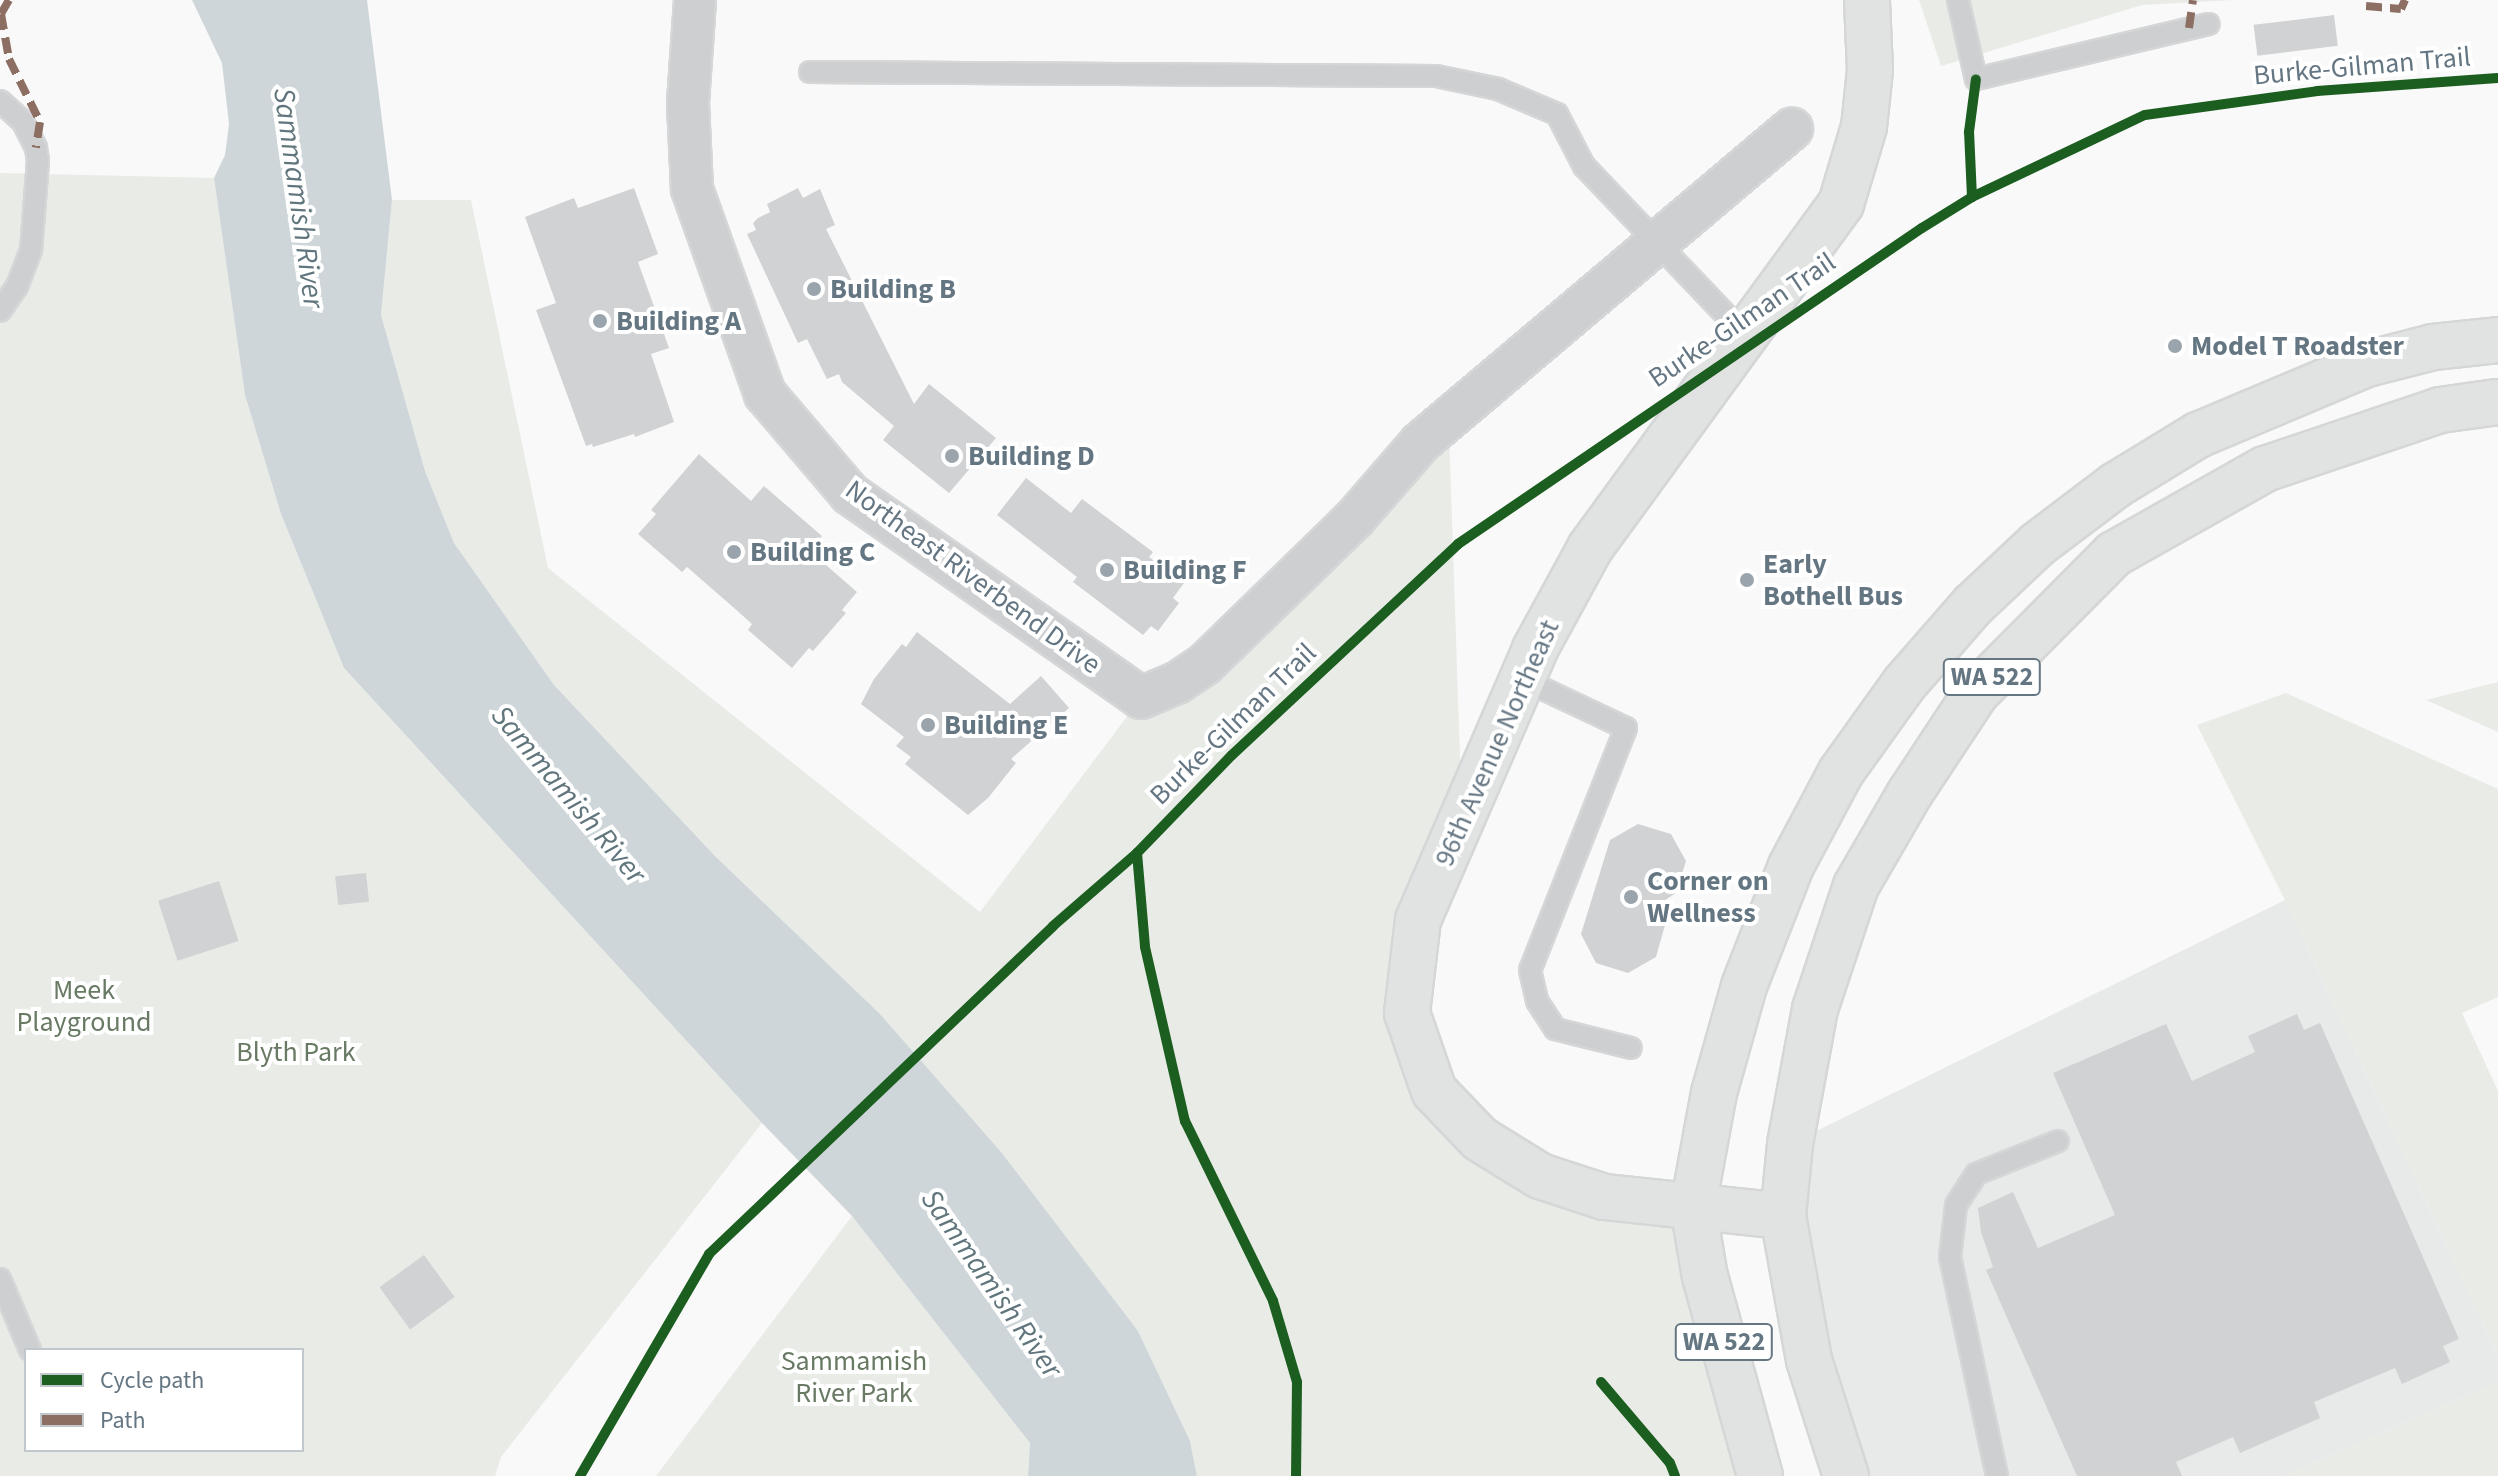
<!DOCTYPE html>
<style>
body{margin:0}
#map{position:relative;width:2498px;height:1476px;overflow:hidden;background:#f9f9f9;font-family:"Source Sans 3",sans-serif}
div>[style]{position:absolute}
.built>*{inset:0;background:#e8e9e9}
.green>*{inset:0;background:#e8ebe6}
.water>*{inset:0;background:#ced6d9}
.building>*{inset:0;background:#d0d2d3;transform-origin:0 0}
.roads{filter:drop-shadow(2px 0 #d5d6d7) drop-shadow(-2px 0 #d5d6d7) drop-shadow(0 2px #d5d6d7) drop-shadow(0 -2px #d5d6d7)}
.service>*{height:20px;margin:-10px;padding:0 10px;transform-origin:10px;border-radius:10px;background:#cecfd0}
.minor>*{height:40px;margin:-20px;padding:0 20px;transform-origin:20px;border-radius:20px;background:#cecfd0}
.secondary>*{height:44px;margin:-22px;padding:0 22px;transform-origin:22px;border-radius:22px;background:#e1e2e2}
.primary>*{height:44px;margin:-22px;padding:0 22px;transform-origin:22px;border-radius:22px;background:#e1e2e2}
.quiet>*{height:8px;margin-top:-4px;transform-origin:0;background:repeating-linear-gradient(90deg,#8d6e63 0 16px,transparent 0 24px)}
.cycleway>*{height:10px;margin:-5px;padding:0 5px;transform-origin:5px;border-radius:5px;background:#1b5e20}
.dots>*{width:22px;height:22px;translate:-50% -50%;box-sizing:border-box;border:4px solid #fff;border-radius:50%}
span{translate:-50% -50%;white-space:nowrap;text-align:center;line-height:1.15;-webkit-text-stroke:8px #fff;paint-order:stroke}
.shield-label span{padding:2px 6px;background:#fff;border:2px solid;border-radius:6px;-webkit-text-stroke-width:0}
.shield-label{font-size:26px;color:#657683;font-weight:700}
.street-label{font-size:28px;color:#657683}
.poi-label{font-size:28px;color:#657683;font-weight:700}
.left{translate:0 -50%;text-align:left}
.park-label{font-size:28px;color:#687a64}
.water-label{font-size:30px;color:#60757c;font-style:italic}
.legend{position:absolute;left:24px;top:1348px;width:280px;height:104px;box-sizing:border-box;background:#fff;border:2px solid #c1c8cd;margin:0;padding:10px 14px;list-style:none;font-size:24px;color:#657683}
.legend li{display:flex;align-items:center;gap:16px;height:40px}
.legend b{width:40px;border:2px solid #c1c8cd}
</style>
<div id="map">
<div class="built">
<i style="clip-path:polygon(2285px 900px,2498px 1356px,2498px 1382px,2284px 1476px,1846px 1476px,1790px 1144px)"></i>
</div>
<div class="green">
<i style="clip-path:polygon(1919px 0,2233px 0,2142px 5px,1941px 66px)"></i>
<i style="clip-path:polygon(evenodd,0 173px,214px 178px,245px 395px,281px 514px,344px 668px,762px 1123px,501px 1457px,495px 1476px,0 1476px,0 173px,26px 1350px,302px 1350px,302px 1450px,26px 1450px,26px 1350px)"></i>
<i style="clip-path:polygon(392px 200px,471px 200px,548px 568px,980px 912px,1141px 698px,1449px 431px,1462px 818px,1407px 1014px,1480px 1139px,1693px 1207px,1760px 1476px,1197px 1476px,1190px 1441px,1138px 1331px,879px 1013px,715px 856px,554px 685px,454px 543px,425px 471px,381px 315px)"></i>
<i style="clip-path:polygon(2498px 682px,2498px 732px,2426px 700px)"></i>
<i style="clip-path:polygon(2286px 693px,2498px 789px,2498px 997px,2462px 1013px,2498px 1091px,2498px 1356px,2285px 900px,2197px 725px)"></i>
<i style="clip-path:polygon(852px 1216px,1030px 1443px,1028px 1476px,656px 1476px)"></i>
<i style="clip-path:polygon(2498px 1382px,2498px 1476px,2284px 1476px)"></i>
</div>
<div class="water">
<i style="clip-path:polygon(192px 0,367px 0,392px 200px,381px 315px,425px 471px,454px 543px,554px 685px,715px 856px,879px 1013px,1001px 1152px,1138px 1331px,1190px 1441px,1197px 1476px,1028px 1476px,1030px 1443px,852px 1216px,762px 1123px,344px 668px,281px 514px,245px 395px,214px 178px,225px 155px,229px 124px,222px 63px)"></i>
</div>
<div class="building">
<i style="left:2334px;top:15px;width:31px;height:81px;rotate:83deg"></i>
<i style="clip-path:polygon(634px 188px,658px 254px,638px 262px,669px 348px,651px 354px,674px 422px,635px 437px,634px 434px,593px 447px,592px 444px,586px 446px,536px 310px,556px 303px,525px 217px,574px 198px,578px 208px)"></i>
<i style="clip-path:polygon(798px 188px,803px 198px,820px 189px,835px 225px,826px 229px,914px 404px,929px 384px,996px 438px,949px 493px,883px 440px,894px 426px,842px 382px,839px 374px,827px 379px,807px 339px,798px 343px,747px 234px,756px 230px,753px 223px,758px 218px,770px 212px,767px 204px)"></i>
<i style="clip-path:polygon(699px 454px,751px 501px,764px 486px,822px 536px,810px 551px,857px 592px,842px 610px,846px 613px,813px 651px,809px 648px,792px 668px,748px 630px,752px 624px,733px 607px,687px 567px,682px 572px,638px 534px,656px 514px,651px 510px)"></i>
<i style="clip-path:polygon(1026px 478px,1071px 513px,1082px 499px,1153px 552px,1149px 557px,1184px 583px,1173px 598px,1179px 603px,1158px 631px,1151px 626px,1143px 635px,1073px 582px,1077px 577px,997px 515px)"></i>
<i style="clip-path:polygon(917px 632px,1010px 704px,1041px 676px,1069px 708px,1011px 759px,1016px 763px,988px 798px,968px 815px,905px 764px,911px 757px,896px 746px,904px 737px,861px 704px,874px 679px,902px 644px,906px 647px)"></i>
<i style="clip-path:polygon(1638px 824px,1671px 834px,1686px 861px,1676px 893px,1656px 906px,1665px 925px,1656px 957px,1628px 973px,1596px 963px,1581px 934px,1610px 840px)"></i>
<i style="left:366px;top:873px;width:29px;height:31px;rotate:84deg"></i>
<i style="left:219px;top:881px;width:63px;height:64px;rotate:72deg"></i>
<i style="clip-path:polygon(2297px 1014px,2304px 1030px,2320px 1023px,2459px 1339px,2443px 1346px,2450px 1362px,2402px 1384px,2395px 1368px,2314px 1402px,2320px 1418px,2240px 1453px,2233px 1437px,2176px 1462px,2182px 1476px,2077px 1476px,1986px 1270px,1993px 1267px,1981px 1232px,1978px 1208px,2013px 1192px,2038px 1248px,2115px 1215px,2053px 1073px,2166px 1024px,2192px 1081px,2255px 1052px,2248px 1036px)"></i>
<i style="left:424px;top:1255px;width:52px;height:55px;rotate:54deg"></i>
</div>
<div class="roads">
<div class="service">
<i style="left:1958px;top:0;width:81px;rotate:77.2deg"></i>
<i style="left:1976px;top:79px;width:239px;rotate:-13.3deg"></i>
<i style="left:810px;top:72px;width:626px;rotate:0.37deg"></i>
<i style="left:1436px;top:76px;width:63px;rotate:11.8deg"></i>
<i style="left:1498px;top:89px;width:64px;rotate:23deg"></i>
<i style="left:1557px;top:114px;width:59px;rotate:62.6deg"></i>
<i style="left:1584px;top:166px;width:233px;rotate:46.4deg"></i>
<i style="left:0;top:101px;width:31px;rotate:42deg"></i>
<i style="left:23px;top:122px;width:29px;rotate:63deg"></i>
<i style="left:36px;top:148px;width:12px;rotate:81deg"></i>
<i style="left:38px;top:160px;width:90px;rotate:94.4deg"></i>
<i style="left:31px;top:250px;width:39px;rotate:111deg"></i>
<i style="left:17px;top:286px;width:30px;rotate:124deg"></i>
<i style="left:1520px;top:678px;width:117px;rotate:25.3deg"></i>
<i style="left:1626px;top:728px;width:260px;rotate:111.6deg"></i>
<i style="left:1530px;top:970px;width:32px;rotate:77deg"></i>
<i style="left:1537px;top:1001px;width:33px;rotate:57deg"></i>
<i style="left:1555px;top:1029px;width:78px;rotate:14deg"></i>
<i style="left:0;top:1279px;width:77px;rotate:67.1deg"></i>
<i style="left:1997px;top:1476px;width:224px;rotate:-102.1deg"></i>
<i style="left:1950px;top:1257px;width:52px;rotate:-83.4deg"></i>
<i style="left:1956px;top:1205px;width:37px;rotate:-57deg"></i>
<i style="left:1976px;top:1174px;width:88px;rotate:-21.9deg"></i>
</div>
<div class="minor">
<i style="left:695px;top:0;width:104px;rotate:93.9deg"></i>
<i style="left:688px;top:104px;width:85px;rotate:87.3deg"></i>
<i style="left:692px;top:189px;width:218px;rotate:70.4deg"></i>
<i style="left:765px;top:394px;width:131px;rotate:49.6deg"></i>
<i style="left:850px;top:494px;width:355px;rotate:35deg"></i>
<i style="left:1141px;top:698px;width:39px;rotate:-23deg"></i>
<i style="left:1177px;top:683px;width:32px;rotate:-34deg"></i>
<i style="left:1204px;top:665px;width:212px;rotate:-44.2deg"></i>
<i style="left:1356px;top:517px;width:98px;rotate:-49.1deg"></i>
<i style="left:1420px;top:443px;width:487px;rotate:-40.2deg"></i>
</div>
<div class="secondary">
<i style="left:1783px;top:1216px;width:180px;rotate:-173.9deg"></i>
<i style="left:1604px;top:1197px;width:67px;rotate:-161.8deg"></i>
<i style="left:1540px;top:1176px;width:70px;rotate:-148.3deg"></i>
<i style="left:1480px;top:1139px;width:66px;rotate:-133.8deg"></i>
<i style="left:1434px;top:1091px;width:83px;rotate:-109.1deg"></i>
<i style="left:1407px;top:1013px;width:94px;rotate:-83.3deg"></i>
<i style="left:1418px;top:920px;width:295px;rotate:-66.6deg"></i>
<i style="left:1535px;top:649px;width:115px;rotate:-61.4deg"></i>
<i style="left:1590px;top:548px;width:426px;rotate:-53.9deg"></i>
<i style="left:1841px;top:204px;width:80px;rotate:-73.4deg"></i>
<i style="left:1864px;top:127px;width:57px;rotate:-84deg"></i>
<i style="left:1870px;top:70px;width:70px;rotate:-92.5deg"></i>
</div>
<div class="primary">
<i style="left:1760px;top:1476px;width:206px;rotate:-105.4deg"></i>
<i style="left:1705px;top:1277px;width:71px;rotate:-99.7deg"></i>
<i style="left:1693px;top:1207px;width:116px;rotate:-79.6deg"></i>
<i style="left:1714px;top:1093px;width:111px;rotate:-74.3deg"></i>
<i style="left:1744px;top:986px;width:129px;rotate:-68.6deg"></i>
<i style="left:1791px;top:866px;width:106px;rotate:-62deg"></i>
<i style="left:1841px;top:772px;width:108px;rotate:-54.4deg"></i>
<i style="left:1904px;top:684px;width:105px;rotate:-48.9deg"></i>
<i style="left:1973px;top:605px;width:89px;rotate:-43.2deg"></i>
<i style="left:2038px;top:544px;width:98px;rotate:-37.1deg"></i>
<i style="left:2116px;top:485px;width:96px;rotate:-31.4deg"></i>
<i style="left:2198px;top:435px;width:183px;rotate:-22.8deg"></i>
<i style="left:2367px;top:364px;width:68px;rotate:-14.4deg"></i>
<i style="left:2433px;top:347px;width:65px;rotate:-6.1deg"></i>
<i style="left:1846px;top:1476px;width:122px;rotate:-107.7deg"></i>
<i style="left:1809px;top:1360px;width:146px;rotate:-100.2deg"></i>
<i style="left:1783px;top:1216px;width:72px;rotate:-84.4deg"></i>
<i style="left:1790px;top:1144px;width:137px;rotate:-79.5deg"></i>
<i style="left:1815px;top:1009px;width:130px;rotate:-71.6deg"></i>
<i style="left:1856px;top:886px;width:108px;rotate:-59.9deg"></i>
<i style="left:1910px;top:793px;width:120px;rotate:-56.6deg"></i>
<i style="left:1976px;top:693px;width:196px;rotate:-45.2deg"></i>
<i style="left:2114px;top:554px;width:173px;rotate:-29.4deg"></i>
<i style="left:2265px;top:469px;width:185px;rotate:-18.6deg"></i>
<i style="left:2440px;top:410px;width:59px;rotate:-7.9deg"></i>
</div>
</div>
<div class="quiet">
<i style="left:9px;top:0;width:16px;rotate:120deg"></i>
<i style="left:1px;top:14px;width:46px;rotate:79.9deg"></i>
<i style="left:9px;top:59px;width:70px;rotate:63.8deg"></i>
<i style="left:40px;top:122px;width:26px;rotate:99deg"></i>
<i style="left:2366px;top:6px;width:35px;rotate:5deg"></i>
<i style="left:2401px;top:9px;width:10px;rotate:-66deg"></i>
<i style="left:2189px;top:28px;width:28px;rotate:-82deg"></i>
</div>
<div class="cycleway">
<i style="left:1972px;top:197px;width:65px;rotate:-92.6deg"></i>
<i style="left:1969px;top:132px;width:53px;rotate:-82.5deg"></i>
<i style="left:1137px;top:853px;width:94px;rotate:85.1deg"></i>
<i style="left:1145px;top:947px;width:179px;rotate:77.1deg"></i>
<i style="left:1185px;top:1121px;width:200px;rotate:63.9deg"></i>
<i style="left:1273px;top:1301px;width:84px;rotate:73.5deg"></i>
<i style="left:1297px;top:1382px;width:94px;rotate:90.6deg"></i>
<i style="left:1601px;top:1382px;width:106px;rotate:49.6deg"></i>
<i style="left:1670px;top:1463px;width:14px;rotate:69deg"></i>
<i style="left:580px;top:1476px;width:257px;rotate:-59.8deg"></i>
<i style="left:709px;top:1254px;width:475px;rotate:-43.6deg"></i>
<i style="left:1053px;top:926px;width:111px;rotate:-41deg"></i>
<i style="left:1137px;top:853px;width:136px;rotate:-45.9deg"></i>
<i style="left:1232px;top:755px;width:309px;rotate:-43deg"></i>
<i style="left:1458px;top:544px;width:561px;rotate:-34.26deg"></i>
<i style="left:1922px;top:228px;width:59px;rotate:-31.8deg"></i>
<i style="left:1972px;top:197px;width:191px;rotate:-25.4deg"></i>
<i style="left:2145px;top:115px;width:174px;rotate:-7.9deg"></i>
<i style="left:2317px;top:91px;width:181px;rotate:-4.1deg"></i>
</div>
<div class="dots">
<i style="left:814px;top:289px;background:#99a4ac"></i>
<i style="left:600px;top:321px;background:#99a4ac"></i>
<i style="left:2175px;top:346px;background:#99a4ac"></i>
<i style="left:952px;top:456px;background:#99a4ac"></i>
<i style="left:734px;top:552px;background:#99a4ac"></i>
<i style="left:1107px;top:570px;background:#99a4ac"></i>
<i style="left:1747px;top:580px;background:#99a4ac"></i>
<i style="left:928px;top:725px;background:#99a4ac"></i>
<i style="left:1631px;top:897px;background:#99a4ac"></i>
</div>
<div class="shield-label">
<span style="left:1992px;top:677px">WA 522</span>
<span style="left:1724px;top:1342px">WA 522</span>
</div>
<div class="street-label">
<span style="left:2362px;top:66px;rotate:-5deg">Burke-Gilman Trail</span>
<span style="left:1742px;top:320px;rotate:-34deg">Burke-Gilman Trail</span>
<span style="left:973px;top:577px;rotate:36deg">Northeast Riverbend Drive</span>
<span style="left:1233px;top:724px;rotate:-44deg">Burke-Gilman Trail</span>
<span style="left:1497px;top:743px;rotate:-66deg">96th Avenue Northeast</span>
</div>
<div class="poi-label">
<span class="left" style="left:830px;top:289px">Building B</span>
<span class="left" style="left:616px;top:321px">Building A</span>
<span class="left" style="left:2191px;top:346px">Model T Roadster</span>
<span class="left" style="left:968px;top:456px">Building D</span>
<span class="left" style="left:750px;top:552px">Building C</span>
<span class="left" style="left:1763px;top:580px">Early<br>Bothell Bus</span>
<span class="left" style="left:1123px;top:570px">Building F</span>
<span class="left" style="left:944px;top:725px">Building E</span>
<span class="left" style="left:1647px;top:897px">Corner on<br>Wellness</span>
</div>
<div class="park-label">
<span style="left:84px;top:1006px">Meek<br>Playground</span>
<span style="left:296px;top:1052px">Blyth Park</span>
<span style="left:854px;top:1377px">Sammamish<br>River Park</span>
</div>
<div class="water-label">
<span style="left:298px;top:198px;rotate:82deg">Sammamish River</span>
<span style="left:568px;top:795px;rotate:50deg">Sammamish River</span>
<span style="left:991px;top:1284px;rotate:55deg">Sammamish River</span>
</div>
<ul class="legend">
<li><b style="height:10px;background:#1b5e20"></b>Cycle path</li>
<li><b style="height:10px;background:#8d6e63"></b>Path</li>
</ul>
</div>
